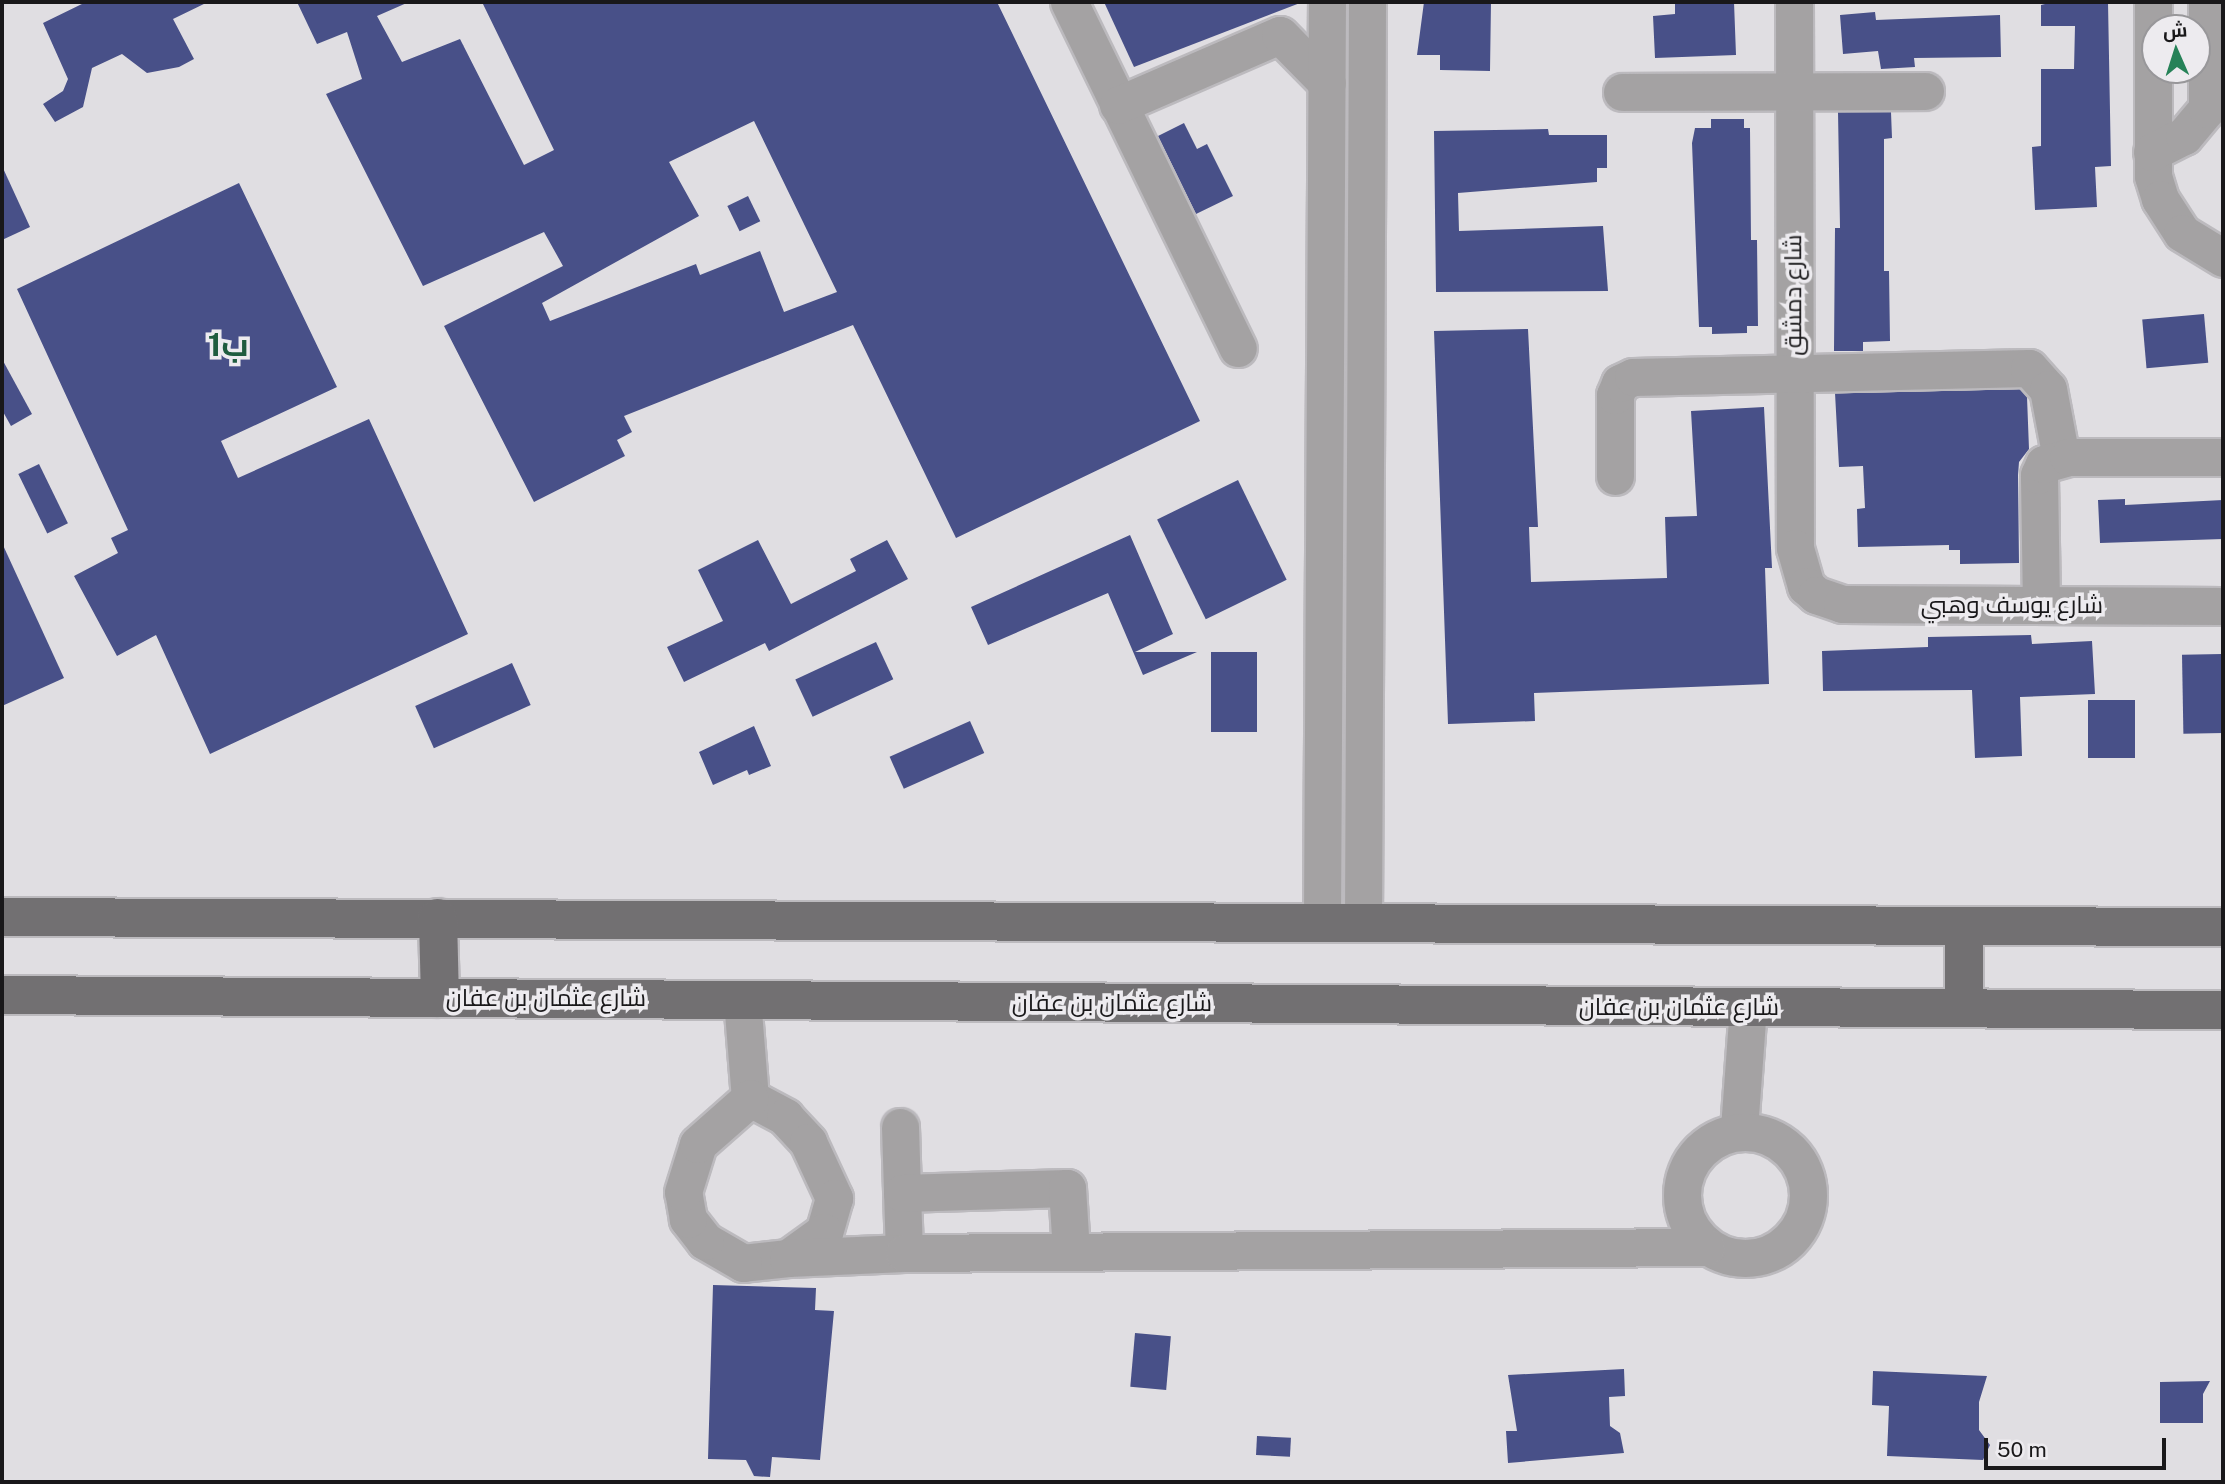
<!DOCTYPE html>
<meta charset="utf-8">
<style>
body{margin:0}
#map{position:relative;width:2225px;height:1484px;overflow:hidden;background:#e0dee2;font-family:"Public Sans",Cairo,sans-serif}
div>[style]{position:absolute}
.building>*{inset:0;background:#485088;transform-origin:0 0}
.roads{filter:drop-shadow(2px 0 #bcbabe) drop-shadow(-2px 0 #bcbabe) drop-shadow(0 2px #bcbabe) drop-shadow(0 -2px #bcbabe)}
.minor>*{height:37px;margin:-18.5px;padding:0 18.5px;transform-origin:18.5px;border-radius:18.5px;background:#a4a2a3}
.minor>.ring{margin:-18.5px;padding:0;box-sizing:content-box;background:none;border:37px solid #a4a2a3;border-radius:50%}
.major>*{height:38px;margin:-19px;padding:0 19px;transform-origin:19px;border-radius:19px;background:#727072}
span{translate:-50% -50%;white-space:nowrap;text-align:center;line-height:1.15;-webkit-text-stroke:7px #edebef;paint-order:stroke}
.street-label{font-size:24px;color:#19181a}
.district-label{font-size:32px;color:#1f5c3f;font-weight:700}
.frame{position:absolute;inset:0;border:4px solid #19181a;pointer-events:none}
.north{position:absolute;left:2141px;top:14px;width:70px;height:70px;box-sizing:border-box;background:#edebef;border:2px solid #98979a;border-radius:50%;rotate:357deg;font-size:19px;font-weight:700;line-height:28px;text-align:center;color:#19181a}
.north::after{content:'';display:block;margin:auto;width:24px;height:32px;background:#268258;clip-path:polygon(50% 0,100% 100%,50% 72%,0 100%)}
.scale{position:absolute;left:1984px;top:1438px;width:182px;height:32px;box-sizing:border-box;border:4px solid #19181a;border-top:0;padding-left:9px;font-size:21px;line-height:24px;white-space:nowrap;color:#19181a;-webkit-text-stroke:5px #edebef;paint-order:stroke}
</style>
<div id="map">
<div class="building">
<i style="clip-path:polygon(86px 2px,208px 2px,173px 19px,194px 59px,179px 67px,147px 73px,122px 54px,92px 68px,83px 107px,55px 122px,43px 104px,63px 91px,68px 79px,43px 23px)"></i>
<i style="clip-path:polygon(evenodd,297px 2px,409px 2px,377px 16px,402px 62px,460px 39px,524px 165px,554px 150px,482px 2px,997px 2px,1200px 421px,956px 538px,853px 325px,624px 416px,632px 432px,617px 440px,625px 456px,534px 502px,444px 326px,563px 266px,544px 232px,423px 286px,326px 94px,362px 79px,347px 32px,317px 44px,297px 2px,754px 121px,837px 292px,784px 312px,760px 251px,700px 275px,696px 264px,550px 321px,542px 303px,699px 216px,669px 162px,754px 121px)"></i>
<i style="clip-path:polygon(1104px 2px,1299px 2px,1300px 3px,1134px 67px)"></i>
<i style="clip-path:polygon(1424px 2px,1491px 2px,1490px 71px,1440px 70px,1440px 55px,1417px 55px)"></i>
<i style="clip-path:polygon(1675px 2px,1734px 2px,1736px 55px,1655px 58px,1653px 16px,1675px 14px)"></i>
<i style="clip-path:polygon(2053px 2px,2108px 2px,2111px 166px,2095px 167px,2097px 207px,2035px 210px,2032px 147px,2041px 146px,2041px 69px,2074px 69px,2075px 26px,2041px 26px,2041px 5px)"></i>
<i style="clip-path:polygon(1875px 12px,1876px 20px,2000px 15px,2001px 57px,1914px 58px,1915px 67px,1881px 69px,1878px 51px,1843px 54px,1840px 15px)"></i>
<i style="clip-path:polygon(1838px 112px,1891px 112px,1892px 138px,1884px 139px,1884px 271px,1889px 271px,1890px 341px,1863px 342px,1863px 351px,1834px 351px,1835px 228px,1840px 228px)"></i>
<i style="clip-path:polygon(1711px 119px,1744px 119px,1744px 128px,1750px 128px,1751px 240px,1757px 240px,1758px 326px,1747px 326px,1747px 333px,1712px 334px,1712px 327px,1699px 327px,1692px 143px,1695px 128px,1711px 128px)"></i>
<i style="clip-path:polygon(1184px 123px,1197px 149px,1207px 144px,1233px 196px,1196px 214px,1158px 136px)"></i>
<i style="clip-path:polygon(1548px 129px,1549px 135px,1607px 135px,1607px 168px,1597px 168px,1597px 182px,1458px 193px,1459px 231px,1603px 226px,1608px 291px,1436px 292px,1434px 131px)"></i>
<i style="clip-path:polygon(2px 166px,30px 227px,2px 240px)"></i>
<i style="clip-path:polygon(239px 183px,337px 387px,221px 441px,238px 478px,369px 419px,468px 634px,210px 754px,156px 635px,117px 656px,74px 576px,118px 553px,111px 538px,128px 530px,17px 289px)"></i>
<i style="left:748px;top:196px;width:28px;height:23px;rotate:64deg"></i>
<i style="left:2204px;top:314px;width:49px;height:62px;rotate:85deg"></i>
<i style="clip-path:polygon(1528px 329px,1538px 527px,1529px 527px,1531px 582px,1667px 578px,1665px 517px,1697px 516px,1691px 411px,1764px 407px,1772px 568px,1765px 568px,1769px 684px,1534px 693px,1535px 721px,1448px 724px,1434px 331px)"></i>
<i style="clip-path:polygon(2px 359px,32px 414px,11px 426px,2px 410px)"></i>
<i style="clip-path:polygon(2020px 389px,2027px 397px,2029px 449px,2019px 462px,2018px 475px,2019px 563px,1960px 564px,1960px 550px,1949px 550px,1949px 545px,1858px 547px,1857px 509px,1865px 508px,1863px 466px,1839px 467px,1835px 393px)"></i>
<i style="left:39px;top:464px;width:66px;height:23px;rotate:64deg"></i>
<i style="left:1238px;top:480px;width:111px;height:90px;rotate:64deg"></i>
<i style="clip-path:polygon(2125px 499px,2125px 505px,2223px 500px,2223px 539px,2100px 543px,2098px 500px)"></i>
<i style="clip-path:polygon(1130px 535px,1173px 634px,1135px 652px,1197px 652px,1143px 675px,1108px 593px,988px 645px,971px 607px)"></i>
<i style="clip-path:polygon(758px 540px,791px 604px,856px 571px,850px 559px,887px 540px,908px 579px,769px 651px,765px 643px,684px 682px,667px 647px,723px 621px,698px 570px)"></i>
<i style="clip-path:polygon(2px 543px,64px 678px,2px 706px)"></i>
<i style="clip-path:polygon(2031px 635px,2032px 644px,2092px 641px,2095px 694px,2020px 697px,2022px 756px,1975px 758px,1972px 690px,1823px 691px,1822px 651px,1928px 647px,1928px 637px)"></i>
<i style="left:876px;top:642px;width:41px;height:89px;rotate:65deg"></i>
<i style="left:1211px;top:652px;width:46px;height:80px"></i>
<i style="left:2222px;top:654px;width:79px;height:40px;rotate:89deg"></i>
<i style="left:512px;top:663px;width:46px;height:106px;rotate:66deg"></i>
<i style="left:2088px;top:700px;width:47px;height:58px"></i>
<i style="left:970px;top:721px;width:35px;height:88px;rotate:66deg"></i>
<i style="clip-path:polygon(754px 726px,771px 766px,749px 775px,747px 770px,713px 785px,699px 752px)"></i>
<i style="clip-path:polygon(713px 1285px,816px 1288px,815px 1310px,834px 1311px,820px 1460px,772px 1457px,770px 1477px,754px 1476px,746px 1460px,708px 1459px)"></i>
<i style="left:1135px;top:1333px;width:36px;height:54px;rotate:5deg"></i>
<i style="clip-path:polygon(1624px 1369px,1625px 1396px,1609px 1397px,1610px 1426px,1620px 1433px,1624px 1453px,1508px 1463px,1506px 1431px,1517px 1431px,1508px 1375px)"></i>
<i style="clip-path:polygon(1873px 1371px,1987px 1376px,1979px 1402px,1979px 1430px,1990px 1445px,1983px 1460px,1887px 1456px,1889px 1406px,1872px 1405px)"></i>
<i style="clip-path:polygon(2210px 1381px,2203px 1394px,2203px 1423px,2160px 1423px,2160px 1382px)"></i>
<i style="left:1257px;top:1436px;width:34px;height:19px;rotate:3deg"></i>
</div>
<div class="roads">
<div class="minor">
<i style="left:1069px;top:2px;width:385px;rotate:64deg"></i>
<i style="left:1794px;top:2px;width:546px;rotate:89.9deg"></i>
<i style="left:1795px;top:548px;width:40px;rotate:74deg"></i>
<i style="left:1806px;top:586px;width:13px;rotate:42deg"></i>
<i style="left:1816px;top:595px;width:28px;rotate:19deg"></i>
<i style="left:1842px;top:604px;width:381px;rotate:0.3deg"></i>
<i style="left:2153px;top:2px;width:174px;rotate:90deg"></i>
<i style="left:2153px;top:176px;width:24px;rotate:73deg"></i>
<i style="left:2160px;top:199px;width:40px;rotate:57.1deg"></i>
<i style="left:2182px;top:233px;width:48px;rotate:31.4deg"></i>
<i style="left:1622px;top:92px;width:303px;rotate:-0.2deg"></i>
<i style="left:1118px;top:105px;width:176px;rotate:-23.4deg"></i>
<i style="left:1280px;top:35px;width:67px;rotate:45.6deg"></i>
<i style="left:2152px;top:152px;width:36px;rotate:-27deg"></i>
<i style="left:2184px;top:136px;width:35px;rotate:-50deg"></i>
<i style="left:2207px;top:109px;width:107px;rotate:-90deg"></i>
<i style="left:1615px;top:476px;width:81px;rotate:-90deg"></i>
<i style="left:1615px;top:395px;width:13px;rotate:-67deg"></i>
<i style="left:1620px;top:383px;width:14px;rotate:-25deg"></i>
<i style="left:1633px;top:377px;width:396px;rotate:-1.3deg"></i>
<i style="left:2029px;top:368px;width:28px;rotate:48deg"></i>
<i style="left:2048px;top:389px;width:70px;rotate:79.3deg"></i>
<i style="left:2041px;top:605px;width:130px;rotate:-90.9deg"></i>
<i style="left:2039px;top:475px;width:12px;rotate:-66deg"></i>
<i style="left:2044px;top:464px;width:25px;rotate:-16deg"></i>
<i style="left:2068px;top:457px;width:155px"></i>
<i style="left:1322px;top:921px;width:919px;rotate:-89.69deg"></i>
<i style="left:1363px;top:922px;width:920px;rotate:-89.75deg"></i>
<i style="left:742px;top:999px;width:99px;rotate:85.4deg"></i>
<i style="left:750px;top:1098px;width:40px;rotate:28deg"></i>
<i style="left:785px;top:1117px;width:34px;rotate:47deg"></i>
<i style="left:808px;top:1142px;width:62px;rotate:65.1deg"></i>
<i style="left:834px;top:1198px;width:35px;rotate:106deg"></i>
<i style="left:824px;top:1232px;width:44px;rotate:144.2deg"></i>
<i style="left:788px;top:1258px;width:45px;rotate:173.7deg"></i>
<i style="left:743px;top:1263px;width:44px;rotate:-149.9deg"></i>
<i style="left:705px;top:1241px;width:28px;rotate:-128deg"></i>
<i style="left:688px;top:1219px;width:27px;rotate:-100deg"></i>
<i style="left:683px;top:1192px;width:50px;rotate:-72.6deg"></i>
<i style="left:698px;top:1144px;width:69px;rotate:-41.5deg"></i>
<i style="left:900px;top:1127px;width:126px;rotate:88.2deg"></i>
<i style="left:1739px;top:1129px;width:122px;rotate:-85.8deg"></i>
<i class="ring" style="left:1682px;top:1132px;width:89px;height:89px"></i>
<i style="left:902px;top:1193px;width:165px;rotate:-1.7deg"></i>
<i style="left:1067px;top:1188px;width:64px;rotate:86.4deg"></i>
<i style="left:788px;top:1258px;width:116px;rotate:-2.5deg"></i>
<i style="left:904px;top:1253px;width:802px;rotate:-0.43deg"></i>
</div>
<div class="major">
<i style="left:2px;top:917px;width:2221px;rotate:0.26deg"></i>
<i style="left:438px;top:918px;width:80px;rotate:88.6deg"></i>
<i style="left:2px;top:995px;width:2221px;rotate:0.39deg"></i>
<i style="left:1964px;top:1008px;width:82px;rotate:-90deg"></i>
</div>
</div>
<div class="street-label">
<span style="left:1793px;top:295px;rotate:-90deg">شارع دمشق</span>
<span style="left:2012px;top:605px">شارع يوسف وهبي</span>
<span style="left:546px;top:998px">شارع عثمان بن عفان</span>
<span style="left:1112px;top:1003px">شارع عثمان بن عفان</span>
<span style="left:1679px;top:1007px">شارع عثمان بن عفان</span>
</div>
<div class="district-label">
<span style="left:228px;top:345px">ب1</span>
</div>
<div class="frame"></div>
<div class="north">ش</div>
<div class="scale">50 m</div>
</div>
